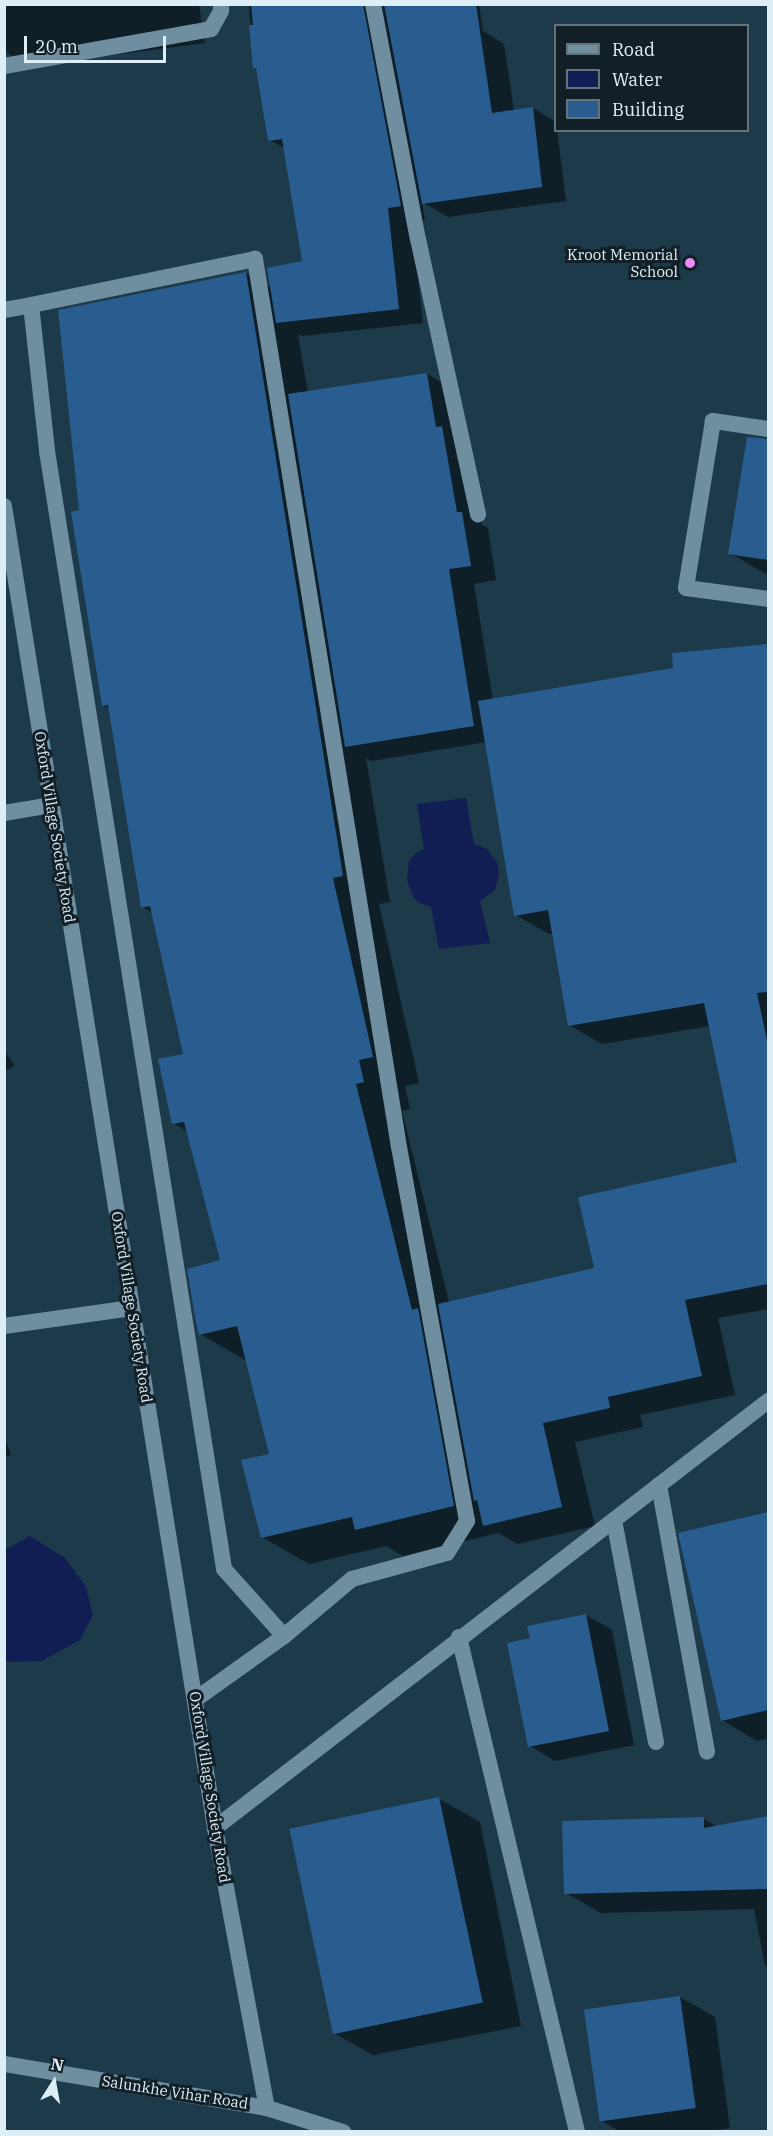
<!DOCTYPE html>
<style>
body{margin:0}
#map{position:relative;width:773px;height:2136px;overflow:hidden;background:#1c3a49;font-family:"IBM Plex Serif",serif}
div>[style]{position:absolute}
.water>*{inset:0;background:#111e54}
.shadow>*{inset:0;background:#0007}
.building>*{inset:0;background:#295d8f;transform-origin:0 0}
.minor>*{height:16px;margin:-8px;padding:0 8px;transform-origin:8px;border-radius:8px;background:#6f8fa0}
.tertiary>*{height:16px;margin:-8px;padding:0 8px;transform-origin:8px;border-radius:8px;background:#6f8fa0}
.dots>*{width:16px;height:16px;translate:-50% -50%;box-sizing:border-box;border:3px solid #131f26;border-radius:50%}
span{translate:-50% -50%;white-space:nowrap;text-align:center;line-height:1.15;-webkit-text-stroke:6px #131f26;paint-order:stroke}
.poi-label{font-size:15px;color:#ddeef7}
.right{translate:-100% -50%;text-align:right}
.street-label{font-size:15px;color:#ddeef7}
.frame{position:absolute;inset:0;border:6px solid #ddeef7;pointer-events:none}
.legend{position:absolute;left:554px;top:24px;width:195px;height:108px;box-sizing:border-box;background:#131f26;border:2px solid #64727a;margin:0;padding:8px 10px;list-style:none;font-size:18px;color:#ddeef7}
.legend li{display:flex;align-items:center;gap:12px;height:30px}
.legend b{width:30px;border:2px solid #64727a}
.north{position:absolute;left:24px;top:2052px;width:60px;height:60px;-webkit-text-stroke:4px #131f26;paint-order:stroke;rotate:11deg;font-size:16px;font-weight:700;line-height:24px;text-align:center;color:#ddeef7}
.north::after{content:'';display:block;margin:auto;width:21px;height:27px;background:#ddeef7;clip-path:polygon(50% 0,100% 100%,50% 72%,0 100%)}
.scale{position:absolute;left:24px;top:36px;width:142px;height:27px;box-sizing:border-box;border:3px solid #ddeef7;border-top:0;padding-left:8px;font-size:18px;line-height:21px;white-space:nowrap;color:#ddeef7;-webkit-text-stroke:4px #131f26;paint-order:stroke}
</style>
<div id="map">
<div class="water">
<i style="clip-path:polygon(466px 798px,474px 844px,487px 849px,498px 864px,499px 874px,495px 890px,480px 901px,490px 943px,439px 949px,431px 907px,418px 902px,413px 897px,407px 880px,409px 861px,418px 851px,424px 849px,417px 804px)"></i>
<i style="clip-path:polygon(30px 1536px,65px 1558px,86px 1587px,93px 1615px,80px 1640px,42px 1661px,5px 1662px,5px 1550px)"></i>
</div>
<div class="shadow">
<i style="clip-path:polygon(4px 4px,199px 4px,205px 43px,30px 66px,4px 51px)"></i>
<i style="clip-path:polygon(evenodd,249px 4px,479px 4px,483px 31px,504px 44px,514px 111px,533px 108px,556px 122px,566px 201px,448px 217px,422px 202px,425px 220px,412px 222px,423px 323px,302px 336px,298px 334px,308px 393px,427px 374px,453px 389px,467px 443px,482px 525px,488px 528px,496px 580px,474px 584px,493px 700px,675px 670px,673px 654px,768px 645px,768px 1309px,718px 1318px,735px 1395px,640px 1415px,643px 1427px,575px 1442px,595px 1526px,518px 1544px,498px 1533px,403px 1556px,386px 1546px,309px 1564px,262px 1537px,271px 1455px,247px 1361px,200px 1334px,221px 1261px,188px 1132px,173px 1123px,184px 1055px,153px 913px,142px 907px,110px 709px,104px 706px,81px 512px,246px 273px,272px 288px,304px 263px,284px 148px,270px 140px,258px 70px,254px 68px,249px 4px,486px 742px,516px 915px,549px 934px,553px 933px,569px 1025px,602px 1044px,710px 1026px,739px 1163px,595px 1269px,449px 1302px,402px 1111px,410px 1109px,405px 1086px,419px 1083px,379px 904px,390px 902px,366px 758px,372px 761px,486px 742px)"></i>
<i style="clip-path:polygon(743px 468px,768px 472px,768px 575px,730px 553px)"></i>
<i style="clip-path:polygon(4px 1051px,15px 1065px,4px 1072px)"></i>
<i style="clip-path:polygon(4px 1435px,11px 1455px,4px 1457px)"></i>
<i style="clip-path:polygon(768px 1513px,768px 1738px,757px 1741px,722px 1720px,680px 1534px)"></i>
<i style="clip-path:polygon(586px 1615px,612px 1630px,634px 1745px,555px 1761px,530px 1746px,532px 1639px)"></i>
<i style="clip-path:polygon(439px 1799px,480px 1822px,521px 2026px,373px 2055px,332px 2032px)"></i>
<i style="clip-path:polygon(768px 1817px,768px 1967px,765px 1965px,754px 1909px,601px 1913px,566px 1893px,704px 1819px,718px 1827px)"></i>
<i style="clip-path:polygon(680px 1997px,715px 2017px,730px 2128px,702px 2132px,620px 2132px,601px 2120px)"></i>
</div>
<div class="building">
<i style="clip-path:polygon(251px 4px,363px 4px,401px 206px,388px 208px,399px 309px,276px 323px,267px 268px,302px 261px,282px 139px,268px 141px,256px 68px,253px 68px,249px 25px,253px 25px)"></i>
<i style="clip-path:polygon(384px 4px,476px 4px,492px 113px,533px 107px,542px 187px,422px 204px)"></i>
<i style="clip-path:polygon(246px 272px,343px 876px,333px 878px,373px 1057px,359px 1060px,364px 1082px,356px 1084px,412px 1310px,418px 1308px,454px 1506px,355px 1530px,352px 1517px,261px 1538px,241px 1460px,269px 1454px,237px 1326px,199px 1335px,196px 1322px,187px 1269px,220px 1260px,184px 1122px,172px 1124px,158px 1059px,183px 1054px,150px 906px,141px 908px,108px 705px,102px 706px,71px 512px,79px 510px,58px 310px)"></i>
<i style="clip-path:polygon(427px 373px,436px 427px,442px 426px,457px 512px,462px 512px,471px 566px,449px 569px,474px 726px,345px 747px,288px 394px)"></i>
<i style="clip-path:polygon(747px 437px,768px 439px,768px 560px,728px 554px)"></i>
<i style="clip-path:polygon(768px 644px,768px 992px,757px 993px,768px 1045px,768px 1284px,685px 1300px,702px 1376px,608px 1397px,610px 1408px,543px 1423px,562px 1507px,483px 1526px,477px 1500px,474px 1501px,438px 1304px,594px 1268px,578px 1197px,737px 1162px,704px 1003px,568px 1026px,548px 910px,514px 916px,478px 701px,673px 668px,672px 653px)"></i>
<i style="clip-path:polygon(768px 1512px,768px 1710px,721px 1721px,678px 1533px)"></i>
<i style="clip-path:polygon(586px 1614px,609px 1731px,528px 1747px,507px 1643px,530px 1638px,527px 1626px)"></i>
<i style="left:439px;top:1797px;width:210px;height:153px;rotate:78deg"></i>
<i style="clip-path:polygon(768px 1816px,768px 1889px,564px 1894px,562px 1821px,704px 1817px,704px 1828px)"></i>
<i style="left:680px;top:1996px;width:113px;height:97px;rotate:82deg"></i>
</div>
<div class="minor">
<i style="left:373px;top:4px;width:239px;rotate:79.2deg"></i>
<i style="left:418px;top:239px;width:282px;rotate:77.7deg"></i>
<i style="left:4px;top:66px;width:210px;rotate:-10.1deg"></i>
<i style="left:211px;top:29px;width:21px;rotate:-61deg"></i>
<i style="left:221px;top:11px;width:7px;rotate:-90deg"></i>
<i style="left:4px;top:310px;width:27px;rotate:-10deg"></i>
<i style="left:768px;top:429px;width:56px;rotate:-171.7deg"></i>
<i style="left:713px;top:421px;width:169px;rotate:99.2deg"></i>
<i style="left:686px;top:588px;width:83px;rotate:7.6deg"></i>
<i style="left:4px;top:813px;width:49px;rotate:-9.5deg"></i>
<i style="left:4px;top:1326px;width:129px;rotate:-8deg"></i>
<i style="left:659px;top:1485px;width:271px;rotate:79.8deg"></i>
<i style="left:614px;top:1520px;width:226px;rotate:79.3deg"></i>
<i style="left:459px;top:1637px;width:509px;rotate:76.59deg"></i>
<i style="left:196px;top:1699px;width:108px;rotate:-35.6deg"></i>
<i style="left:284px;top:1636px;width:89px;rotate:-40deg"></i>
<i style="left:352px;top:1579px;width:98px;rotate:-15.3deg"></i>
<i style="left:447px;top:1553px;width:38px;rotate:-58deg"></i>
<i style="left:467px;top:1521px;width:380px;rotate:-100.3deg"></i>
<i style="left:399px;top:1147px;width:900px;rotate:-99.21deg"></i>
<i style="left:255px;top:259px;width:229px;rotate:168.4deg"></i>
<i style="left:31px;top:305px;width:147px;rotate:83.7deg"></i>
<i style="left:47px;top:451px;width:1132px;rotate:81deg"></i>
<i style="left:224px;top:1569px;width:90px;rotate:48.2deg"></i>
<i style="left:215px;top:1828px;width:699px;rotate:-37.67deg"></i>
<i style="left:267px;top:2108px;width:80px;rotate:17.5deg"></i>
</div>
<div class="tertiary">
<i style="left:4px;top:506px;width:1339px;rotate:80.93deg"></i>
<i style="left:215px;top:1828px;width:285px;rotate:79.5deg"></i>
<i style="left:267px;top:2108px;width:267px;rotate:-170.5deg"></i>
</div>
<div class="dots">
<i style="left:690px;top:263px;background:#ee8bf8"></i>
</div>
<div class="poi-label">
<span class="right" style="left:678px;top:263px">Kroot Memorial<br>School</span>
</div>
<div class="street-label">
<span style="left:55px;top:827px;rotate:81deg">Oxford Village Society Road</span>
<span style="left:132px;top:1307px;rotate:81deg">Oxford Village Society Road</span>
<span style="left:210px;top:1787px;rotate:81deg">Oxford Village Society Road</span>
<span style="left:175px;top:2092px;rotate:9deg">Salunkhe Vihar Road</span>
</div>
<div class="frame"></div>
<ul class="legend">
<li><b style="height:8px;background:#6f8fa0"></b>Road</li>
<li><b style="height:16px;background:#111e54"></b>Water</li>
<li><b style="height:16px;background:#295d8f"></b>Building</li>
</ul>
<div class="north">N</div>
<div class="scale">20 m</div>
</div>
